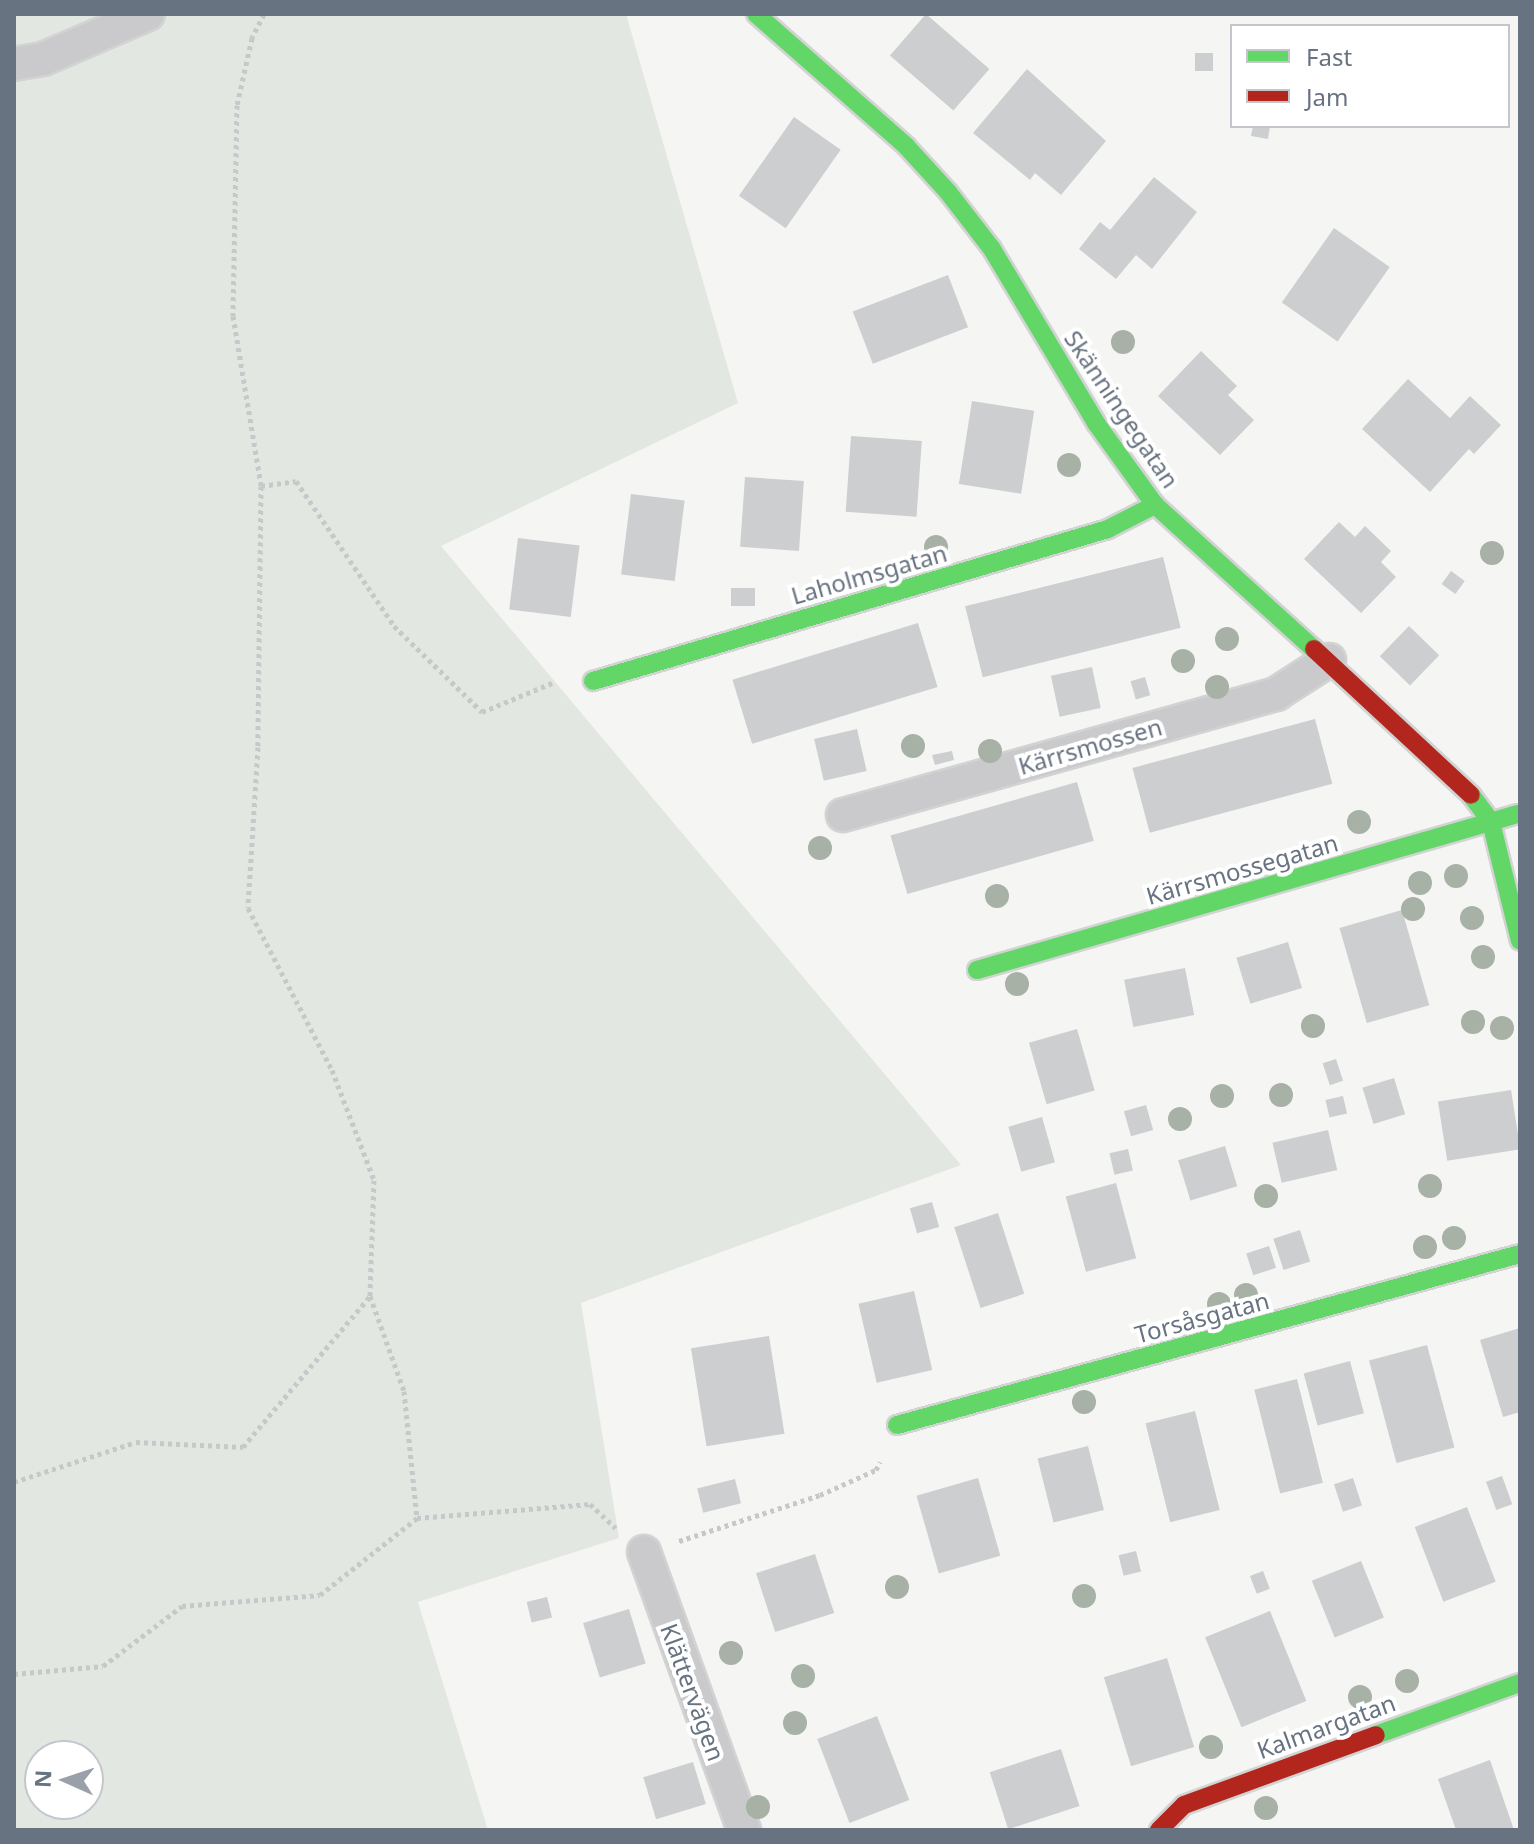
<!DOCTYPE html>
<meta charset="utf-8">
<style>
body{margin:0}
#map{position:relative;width:1534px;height:1844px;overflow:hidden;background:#f5f5f4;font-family:"Noto Sans",sans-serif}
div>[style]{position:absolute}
.green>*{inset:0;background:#e3e7e2}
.building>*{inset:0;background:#cdcecf;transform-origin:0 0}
.path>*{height:5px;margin-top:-2.5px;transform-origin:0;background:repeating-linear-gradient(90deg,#c7c8c9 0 4px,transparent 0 8px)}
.roads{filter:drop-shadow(2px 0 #d2d3d3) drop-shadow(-2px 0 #d2d3d3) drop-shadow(0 2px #d2d3d3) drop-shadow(0 -2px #d2d3d3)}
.street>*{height:32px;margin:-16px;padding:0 16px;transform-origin:16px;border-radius:16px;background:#cacacc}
.fast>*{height:18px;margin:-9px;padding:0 9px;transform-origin:9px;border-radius:9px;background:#63d668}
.jam>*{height:18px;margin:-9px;padding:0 9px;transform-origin:9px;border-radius:9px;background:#b3261e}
.trees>*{width:24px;height:24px;margin:-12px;border-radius:50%;background:#a7b1a6}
span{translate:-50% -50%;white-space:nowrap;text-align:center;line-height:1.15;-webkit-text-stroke:8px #fff;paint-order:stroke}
.street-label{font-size:24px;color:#687381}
.frame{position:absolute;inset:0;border:16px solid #687381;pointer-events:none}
.legend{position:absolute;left:1230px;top:24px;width:280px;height:104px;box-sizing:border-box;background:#fff;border:2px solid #c3c7cd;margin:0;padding:10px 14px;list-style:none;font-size:24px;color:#687381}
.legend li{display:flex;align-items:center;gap:16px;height:40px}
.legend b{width:40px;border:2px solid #c3c7cd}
.north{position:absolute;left:24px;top:1740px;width:80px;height:80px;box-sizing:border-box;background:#fff;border:2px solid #c3c7cd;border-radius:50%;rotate:273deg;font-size:22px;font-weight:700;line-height:32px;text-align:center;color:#687381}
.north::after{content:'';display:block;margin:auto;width:28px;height:36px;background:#99a0a9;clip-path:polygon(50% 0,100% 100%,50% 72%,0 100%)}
</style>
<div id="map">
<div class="green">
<i style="clip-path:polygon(evenodd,14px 14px,626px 14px,738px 403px,441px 546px,961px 1165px,581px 1303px,619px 1538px,418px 1602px,488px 1830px,14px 1830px,14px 14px,40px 1756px,88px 1756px,88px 1804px,40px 1804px,40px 1756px)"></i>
</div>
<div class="building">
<i style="left:926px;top:14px;width:84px;height:55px;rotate:41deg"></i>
<i style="left:1195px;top:53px;width:18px;height:18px"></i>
<i style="clip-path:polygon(1027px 69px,1106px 141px,1061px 195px,1035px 173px,1030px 180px,973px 133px)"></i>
<i style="left:794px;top:117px;width:57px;height:96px;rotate:35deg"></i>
<i style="clip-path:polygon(1253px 126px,1270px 126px,1268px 139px,1251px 136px)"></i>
<i style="clip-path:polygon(1154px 177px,1197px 212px,1152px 269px,1136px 255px,1116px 279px,1079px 249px,1100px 222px,1110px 230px)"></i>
<i style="left:1334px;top:228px;width:68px;height:91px;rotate:35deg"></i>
<i style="left:948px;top:275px;width:56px;height:102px;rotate:69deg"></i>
<i style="clip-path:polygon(1201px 351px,1237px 386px,1228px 395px,1254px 420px,1220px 455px,1158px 396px)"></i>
<i style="clip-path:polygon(1408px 379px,1450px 418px,1470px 396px,1501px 425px,1474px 454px,1469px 449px,1430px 492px,1362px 429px)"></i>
<i style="left:972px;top:401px;width:63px;height:84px;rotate:9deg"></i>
<i style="left:851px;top:436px;width:71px;height:76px;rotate:4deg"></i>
<i style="left:745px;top:477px;width:59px;height:70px;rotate:4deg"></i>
<i style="left:631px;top:494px;width:54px;height:81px;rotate:7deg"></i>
<i style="clip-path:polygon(1339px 522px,1355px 537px,1365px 526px,1391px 551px,1381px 562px,1396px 577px,1361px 613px,1304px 559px)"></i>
<i style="left:518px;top:538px;width:62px;height:72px;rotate:7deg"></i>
<i style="left:1163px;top:557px;width:73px;height:204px;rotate:76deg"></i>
<i style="left:1451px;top:571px;width:17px;height:16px;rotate:36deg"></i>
<i style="left:755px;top:588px;width:18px;height:24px;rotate:90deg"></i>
<i style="left:918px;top:623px;width:67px;height:194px;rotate:73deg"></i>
<i style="left:1409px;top:626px;width:42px;height:42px;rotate:44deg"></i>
<i style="left:1092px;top:667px;width:42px;height:42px;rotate:78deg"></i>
<i style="left:1145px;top:677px;width:19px;height:15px;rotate:74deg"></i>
<i style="left:1315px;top:719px;width:67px;height:189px;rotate:75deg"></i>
<i style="left:857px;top:729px;width:43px;height:44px;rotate:77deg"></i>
<i style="clip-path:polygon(952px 751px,954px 760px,935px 765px,932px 755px)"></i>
<i style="left:1077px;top:782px;width:61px;height:194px;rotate:74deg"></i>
<i style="left:1402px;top:910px;width:99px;height:65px;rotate:74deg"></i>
<i style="left:1288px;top:942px;width:48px;height:54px;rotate:73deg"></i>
<i style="left:1185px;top:968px;width:48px;height:62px;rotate:79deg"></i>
<i style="left:1077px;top:1029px;width:64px;height:50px;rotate:74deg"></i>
<i style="left:1336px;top:1059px;width:23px;height:14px;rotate:72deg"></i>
<i style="left:1394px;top:1078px;width:38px;height:33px;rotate:73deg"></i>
<i style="left:1511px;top:1090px;width:60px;height:74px;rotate:81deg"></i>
<i style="left:1343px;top:1096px;width:18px;height:18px;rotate:77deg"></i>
<i style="left:1146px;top:1105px;width:26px;height:23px;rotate:74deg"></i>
<i style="left:1042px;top:1117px;width:47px;height:35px;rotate:74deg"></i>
<i style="left:1328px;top:1130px;width:41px;height:57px;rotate:77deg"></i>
<i style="left:1225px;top:1146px;width:42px;height:49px;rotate:73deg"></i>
<i style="left:1128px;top:1149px;width:22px;height:19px;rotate:77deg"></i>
<i style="left:1116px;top:1183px;width:78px;height:52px;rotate:75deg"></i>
<i style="left:932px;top:1202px;width:26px;height:23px;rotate:74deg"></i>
<i style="left:998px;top:1213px;width:85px;height:46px;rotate:72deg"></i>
<i style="left:1300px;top:1230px;width:33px;height:28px;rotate:72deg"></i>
<i style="left:1269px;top:1246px;width:23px;height:24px;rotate:72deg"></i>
<i style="left:914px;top:1291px;width:81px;height:57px;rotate:77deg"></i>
<i style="clip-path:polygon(1520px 1328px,1520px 1412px,1503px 1417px,1480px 1340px)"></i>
<i style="left:769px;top:1336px;width:99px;height:79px;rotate:81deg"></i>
<i style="left:1427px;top:1345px;width:106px;height:60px;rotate:75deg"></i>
<i style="left:1350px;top:1361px;width:54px;height:48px;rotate:75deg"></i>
<i style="left:1297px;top:1379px;width:107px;height:44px;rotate:76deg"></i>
<i style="left:1195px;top:1411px;width:102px;height:51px;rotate:76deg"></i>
<i style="left:1088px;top:1446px;width:66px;height:52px;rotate:76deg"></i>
<i style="left:1502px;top:1476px;width:30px;height:17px;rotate:70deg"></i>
<i style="left:978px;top:1478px;width:81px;height:64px;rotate:74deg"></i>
<i style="left:1353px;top:1478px;width:29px;height:20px;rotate:72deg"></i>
<i style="left:735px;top:1479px;width:25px;height:39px;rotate:76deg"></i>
<i style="left:1467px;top:1507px;width:80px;height:56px;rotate:69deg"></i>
<i style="left:1136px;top:1551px;width:21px;height:18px;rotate:76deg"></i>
<i style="left:815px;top:1554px;width:62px;height:62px;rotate:72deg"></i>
<i style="left:1361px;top:1561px;width:61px;height:53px;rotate:68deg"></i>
<i style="left:1263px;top:1571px;width:19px;height:14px;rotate:69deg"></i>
<i style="left:547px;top:1597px;width:21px;height:21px;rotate:76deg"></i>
<i style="left:629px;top:1609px;width:57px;height:48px;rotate:73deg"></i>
<i style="left:1270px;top:1611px;width:97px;height:70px;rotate:68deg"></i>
<i style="left:1167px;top:1658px;width:93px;height:66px;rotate:73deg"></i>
<i style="left:877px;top:1716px;width:90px;height:64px;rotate:69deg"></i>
<i style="left:1061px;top:1749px;width:60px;height:75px;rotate:72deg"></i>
<i style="clip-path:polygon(1490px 1760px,1514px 1830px,1456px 1830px,1438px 1779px)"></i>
<i style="left:693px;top:1762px;width:44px;height:52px;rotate:73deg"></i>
</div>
<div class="path">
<i style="left:264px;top:14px;width:27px;rotate:117deg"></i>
<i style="left:252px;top:38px;width:69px;rotate:102.6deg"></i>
<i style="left:237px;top:105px;width:211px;rotate:91.1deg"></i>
<i style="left:233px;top:316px;width:172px;rotate:80.6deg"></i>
<i style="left:261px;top:486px;width:35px;rotate:-8deg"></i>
<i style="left:296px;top:481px;width:175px;rotate:55.9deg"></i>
<i style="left:394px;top:626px;width:123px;rotate:44.3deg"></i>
<i style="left:482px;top:712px;width:76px;rotate:-22.5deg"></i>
<i style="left:261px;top:486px;width:261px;rotate:90.7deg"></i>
<i style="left:258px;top:747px;width:161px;rotate:93.6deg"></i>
<i style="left:248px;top:908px;width:182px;rotate:62.6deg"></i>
<i style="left:332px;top:1070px;width:118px;rotate:69.1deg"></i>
<i style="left:374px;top:1180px;width:116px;rotate:92deg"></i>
<i style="left:370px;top:1296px;width:101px;rotate:70.3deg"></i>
<i style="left:404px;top:1391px;width:128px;rotate:84.2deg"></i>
<i style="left:14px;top:1482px;width:128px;rotate:-18.2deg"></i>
<i style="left:136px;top:1442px;width:107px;rotate:2.7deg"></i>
<i style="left:243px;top:1447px;width:197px;rotate:-49.9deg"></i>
<i style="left:679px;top:1541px;width:148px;rotate:-18.1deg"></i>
<i style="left:820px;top:1495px;width:61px;rotate:-24.1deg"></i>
<i style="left:876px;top:1470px;width:9px;rotate:-63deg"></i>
<i style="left:14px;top:1674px;width:89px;rotate:-5.1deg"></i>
<i style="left:103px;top:1666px;width:99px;rotate:-37.2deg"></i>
<i style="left:182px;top:1606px;width:138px;rotate:-4.6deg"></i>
<i style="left:320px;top:1595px;width:124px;rotate:-38.4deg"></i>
<i style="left:417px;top:1518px;width:174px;rotate:-4.6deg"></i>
<i style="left:590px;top:1504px;width:35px;rotate:43deg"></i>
</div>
<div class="roads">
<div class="street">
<i style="left:14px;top:64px;width:29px;rotate:-10deg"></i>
<i style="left:43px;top:59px;width:114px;rotate:-23.2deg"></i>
<i style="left:843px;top:815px;width:450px;rotate:-15.6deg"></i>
<i style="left:1276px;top:694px;width:63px;rotate:-32.7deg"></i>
<i style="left:644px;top:1552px;width:295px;rotate:70.2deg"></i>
</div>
<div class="fast">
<i style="left:756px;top:14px;width:200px;rotate:41.3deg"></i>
<i style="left:906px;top:146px;width:62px;rotate:47.6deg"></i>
<i style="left:948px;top:192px;width:72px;rotate:52.3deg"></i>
<i style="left:992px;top:249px;width:203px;rotate:59.1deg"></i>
<i style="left:1096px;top:423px;width:101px;rotate:54.3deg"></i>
<i style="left:1155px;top:505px;width:215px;rotate:42.2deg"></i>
<i style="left:593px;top:681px;width:537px;rotate:-16.44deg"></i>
<i style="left:1108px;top:529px;width:53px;rotate:-27.1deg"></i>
<i style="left:1471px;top:795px;width:34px;rotate:53deg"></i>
<i style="left:1491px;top:822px;width:122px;rotate:76.3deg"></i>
<i style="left:977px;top:970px;width:563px;rotate:-16.09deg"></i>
<i style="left:897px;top:1425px;width:646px;rotate:-15.35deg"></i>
<i style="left:1376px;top:1735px;width:153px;rotate:-19.9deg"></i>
</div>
<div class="jam">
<i style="left:1314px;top:649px;width:214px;rotate:42.9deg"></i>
<i style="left:1159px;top:1830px;width:35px;rotate:-45deg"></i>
<i style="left:1184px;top:1805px;width:204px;rotate:-20deg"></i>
</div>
</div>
<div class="trees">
<i style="left:1123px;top:342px"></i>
<i style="left:1069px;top:465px"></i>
<i style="left:936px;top:547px"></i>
<i style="left:1492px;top:553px"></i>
<i style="left:1227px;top:639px"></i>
<i style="left:1183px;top:661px"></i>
<i style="left:1217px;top:687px"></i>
<i style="left:913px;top:746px"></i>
<i style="left:990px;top:751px"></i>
<i style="left:1359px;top:822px"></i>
<i style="left:820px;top:848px"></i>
<i style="left:1456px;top:876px"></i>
<i style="left:1420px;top:883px"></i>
<i style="left:997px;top:896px"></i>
<i style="left:1413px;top:909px"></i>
<i style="left:1472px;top:918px"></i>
<i style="left:1483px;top:957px"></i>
<i style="left:1017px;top:984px"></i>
<i style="left:1473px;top:1022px"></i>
<i style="left:1313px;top:1026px"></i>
<i style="left:1502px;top:1028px"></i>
<i style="left:1281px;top:1095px"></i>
<i style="left:1222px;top:1096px"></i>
<i style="left:1180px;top:1119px"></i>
<i style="left:1430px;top:1186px"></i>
<i style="left:1266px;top:1196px"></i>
<i style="left:1454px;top:1238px"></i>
<i style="left:1425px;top:1247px"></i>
<i style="left:1246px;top:1295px"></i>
<i style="left:1219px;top:1304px"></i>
<i style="left:1084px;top:1402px"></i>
<i style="left:897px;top:1587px"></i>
<i style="left:1084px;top:1596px"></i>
<i style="left:731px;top:1653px"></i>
<i style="left:803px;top:1676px"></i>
<i style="left:1407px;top:1681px"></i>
<i style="left:1360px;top:1697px"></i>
<i style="left:795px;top:1723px"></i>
<i style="left:1211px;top:1747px"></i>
<i style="left:758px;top:1807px"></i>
<i style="left:1266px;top:1808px"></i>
</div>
<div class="street-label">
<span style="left:1122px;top:409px;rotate:56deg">Skänningegatan</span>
<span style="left:869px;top:574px;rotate:-16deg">Laholmsgatan</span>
<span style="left:1090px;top:746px;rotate:-16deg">Kärrsmossen</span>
<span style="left:1242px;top:869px;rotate:-16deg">Kärrsmossegatan</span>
<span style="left:1202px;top:1317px;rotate:-15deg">Torsåsgatan</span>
<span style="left:693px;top:1692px;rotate:70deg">Klättervägen</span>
<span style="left:1326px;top:1726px;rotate:-20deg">Kalmargatan</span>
</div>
<div class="frame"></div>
<ul class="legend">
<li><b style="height:10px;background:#63d668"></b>Fast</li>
<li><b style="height:10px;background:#b3261e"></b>Jam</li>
</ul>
<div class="north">N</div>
</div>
